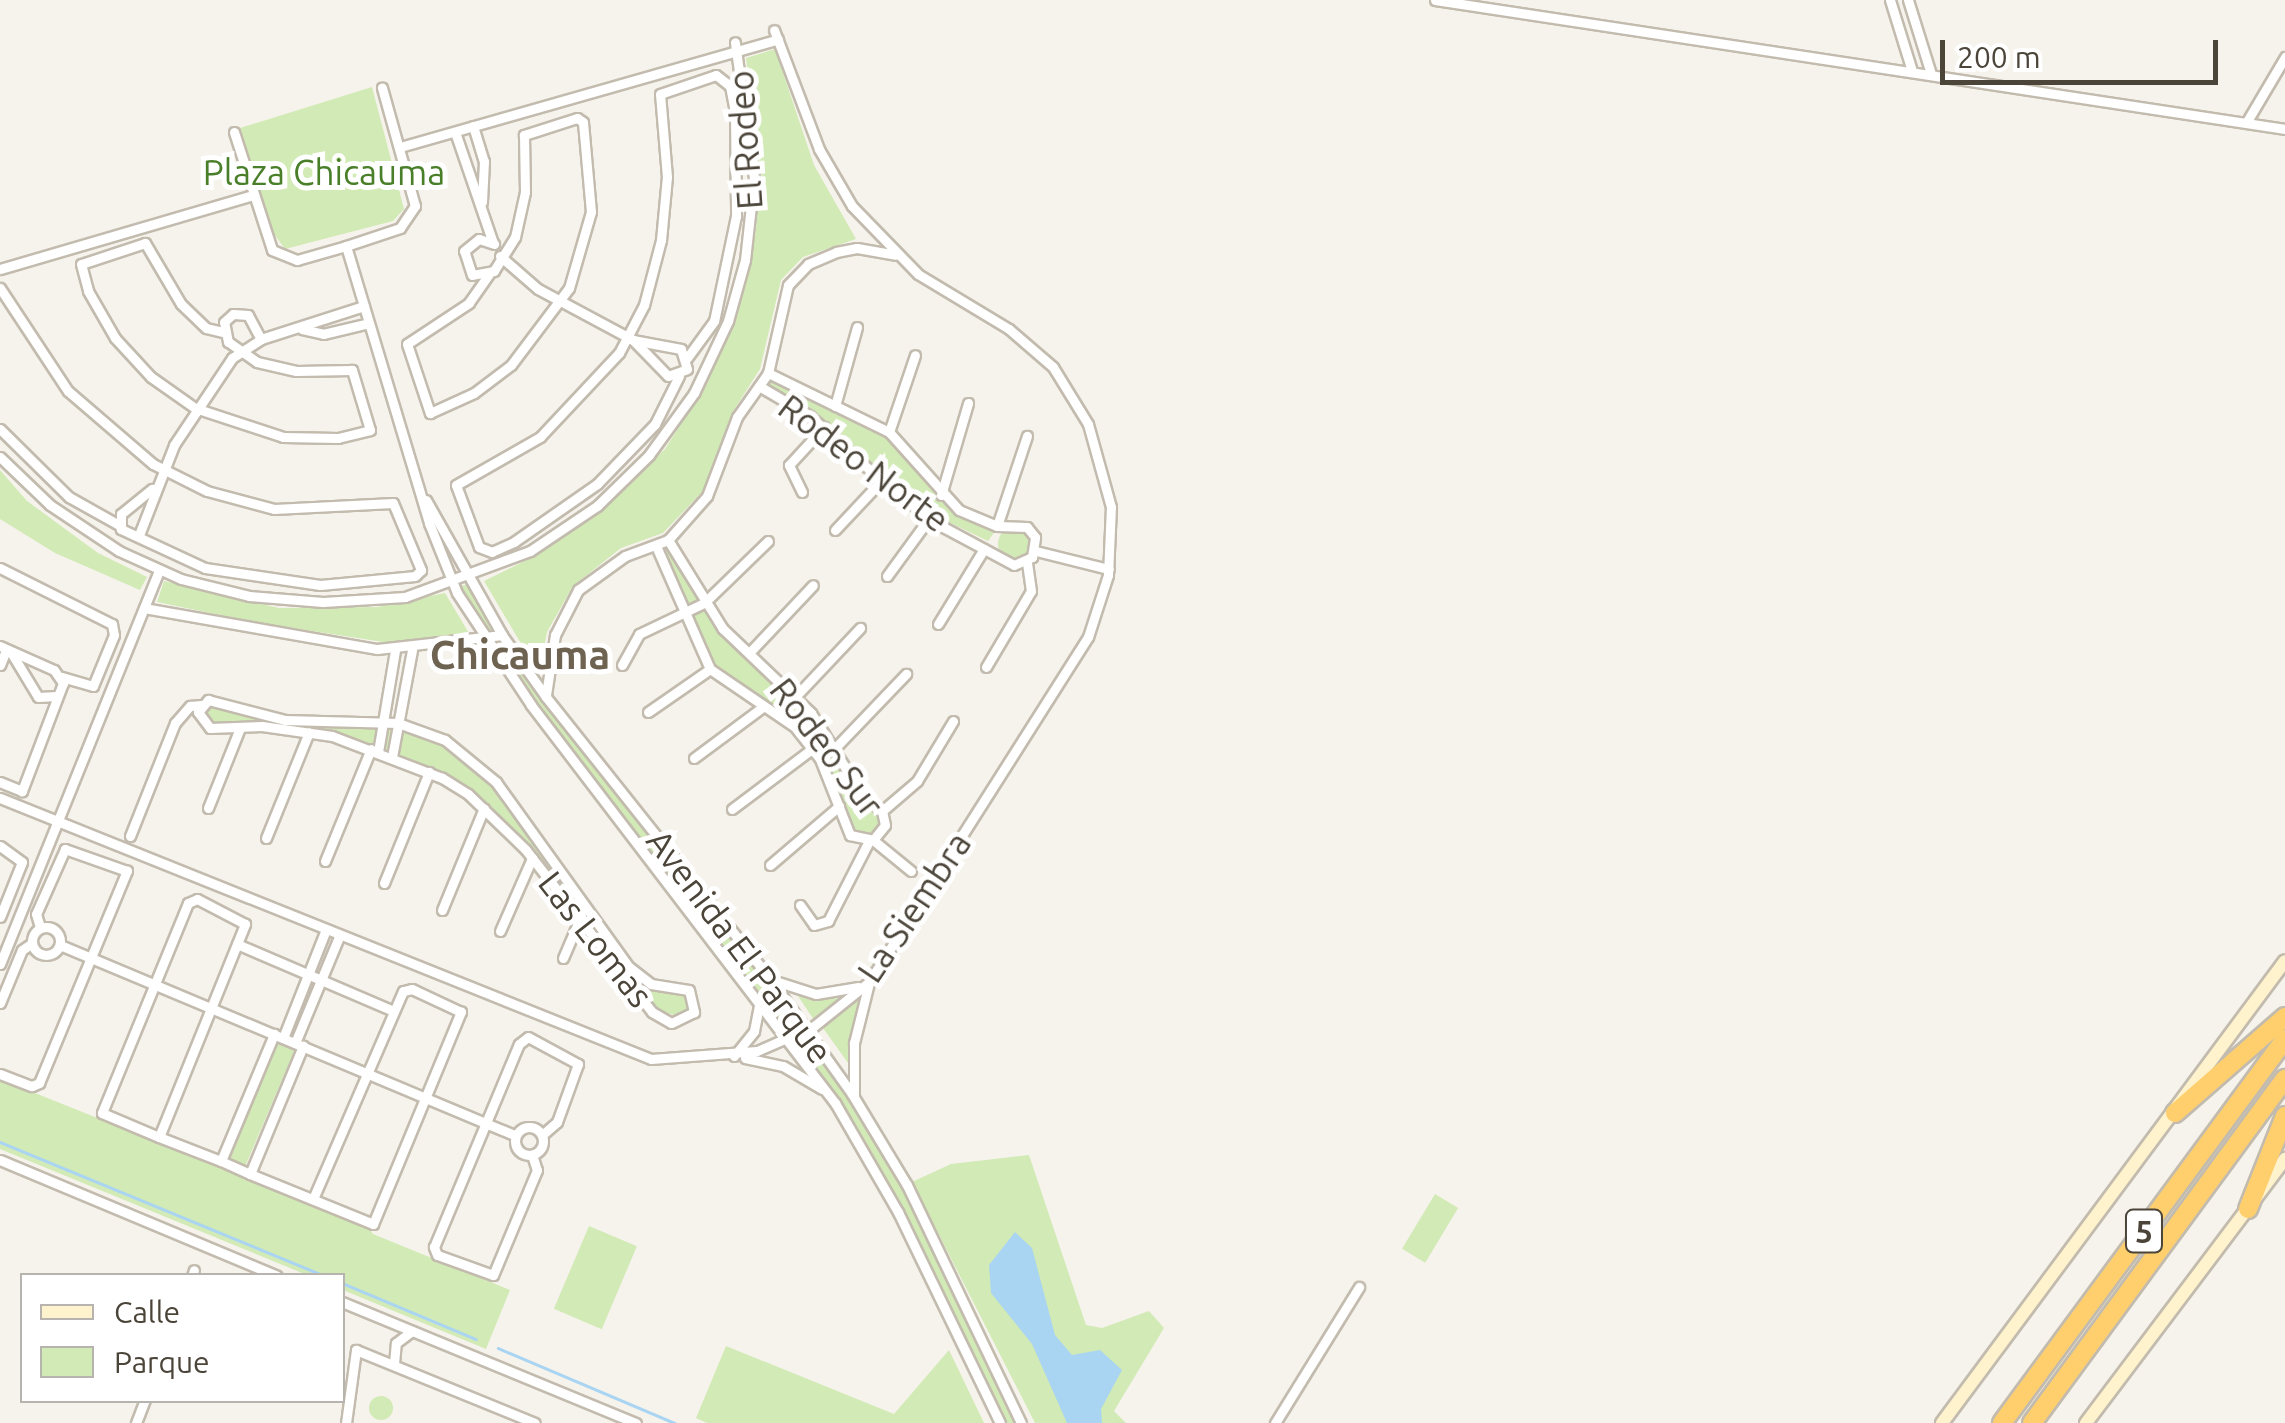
<!DOCTYPE html>
<style>
body{margin:0}
#map{position:relative;width:2285px;height:1423px;overflow:hidden;background:#f6f3ec;font-family:Ubuntu,sans-serif}
div>[style]{position:absolute}
.green>*{inset:0;background:#d2eab5;transform-origin:0 0}
.round{border-radius:50%}
.water>*{inset:0;background:#a9d4f2}
.stream>*{height:2.5px;margin:-1.25px;padding:0 1.25px;transform-origin:1.25px;border-radius:1.25px;background:#a9d4f2}
.roads{filter:drop-shadow(2px 0 #c2bbae) drop-shadow(-2px 0 #c2bbae) drop-shadow(0 2px #c2bbae) drop-shadow(0 -2px #c2bbae)}
.street>*{height:9px;margin:-4.5px;padding:0 4.5px;transform-origin:4.5px;border-radius:4.5px;background:#fff}
.street>.ring{margin:-4.5px;padding:0;box-sizing:content-box;background:none;border:9px solid #fff;border-radius:50%}
.secondary>*{height:12px;margin:-6px;padding:0 6px;transform-origin:6px;border-radius:6px;background:#fff3cd}
.highway>*{height:18px;margin:-9px;padding:0 9px;transform-origin:9px;border-radius:9px;background:#ffcf6e}
span{translate:-50% -50%;white-space:nowrap;text-align:center;line-height:1.15;-webkit-text-stroke:10px #fff;paint-order:stroke}
.shield-label span{padding:2px 8px;background:#fff;border:2px solid;border-radius:8px;-webkit-text-stroke-width:0}
.shield-label{font-size:32px;color:#4b4439;font-weight:700}
.street-label{font-size:35px;color:#4b4439}
.park-label{font-size:35px;color:#4a7f2a}
.quarter-label{font-size:40px;color:#6e6250;font-weight:700}
.legend{position:absolute;left:20px;top:1273px;width:325px;height:130px;box-sizing:border-box;background:#fff;border:2px solid #b7b4b0;margin:0;padding:12px 18px;list-style:none;font-size:30px;color:#4b4439}
.legend li{display:flex;align-items:center;gap:20px;height:50px}
.legend b{width:50px;border:2px solid #b7b4b0}
.scale{position:absolute;left:1940px;top:40px;width:278px;height:45px;box-sizing:border-box;border:5px solid #4b4439;border-top:0;padding-left:12px;font-size:30px;line-height:35px;white-space:nowrap;color:#4b4439;-webkit-text-stroke:8px #fff;paint-order:stroke}
</style>
<div id="map">
<div class="green">
<i style="clip-path:polygon(775px 49px,814px 165px,856px 239px,803px 257px,781px 280px,760px 369px,732px 413px,703px 491px,663px 533px,621px 548px,573px 586px,547px 632px,539px 674px,484px 581px,535px 556px,610px 503px,665px 449px,708px 382px,742px 295px,756px 231px,759px 156px,746px 58px)"></i>
<i style="clip-path:polygon(372px 87px,404px 209px,393px 221px,285px 249px,271px 230px,240px 128px)"></i>
<i style="clip-path:polygon(769px 376px,887px 435px,943px 502px,996px 530px,988px 541px,932px 514px,865px 463px,812px 409px,764px 385px)"></i>
<i style="clip-path:polygon(0 470px,27px 501px,98px 553px,147px 577px,140px 590px,55px 553px,0 519px)"></i>
<i class="round" style="left:998px;top:527px;width:34px;height:34px"></i>
<i style="clip-path:polygon(668px 543px,721px 631px,809px 715px,879px 813px,882px 824px,872px 838px,858px 837px,848px 827px,822px 757px,797px 725px,712px 667px,660px 548px)"></i>
<i style="clip-path:polygon(164px 581px,279px 608px,378px 607px,445px 593px,470px 635px,403px 645px,254px 622px,157px 602px)"></i>
<i style="clip-path:polygon(469px 584px,499px 637px,766px 979px,850px 1100px,913px 1207px,1017px 1423px,1004px 1423px,904px 1212px,844px 1109px,534px 703px,456px 587px)"></i>
<i style="clip-path:polygon(209px 702px,260px 716px,398px 725px,444px 742px,495px 783px,636px 977px,690px 993px,695px 1007px,682px 1017px,655px 1010px,528px 848px,469px 792px,332px 734px,218px 726px,202px 719px)"></i>
<i style="clip-path:polygon(798px 996px,819px 999px,842px 998px,814px 1020px)"></i>
<i style="clip-path:polygon(859px 1000px,850px 1062px,848px 1063px,823px 1028px)"></i>
<i style="left:276px;top:1040px;width:21px;height:129px;rotate:23deg"></i>
<i style="clip-path:polygon(0 1079px,367px 1226px,373px 1234px,510px 1290px,486px 1349px,343px 1290px,342px 1276px,307px 1275px,0 1149px)"></i>
<i style="clip-path:polygon(1029px 1155px,1086px 1325px,1102px 1328px,1149px 1311px,1164px 1328px,1114px 1411px,1126px 1423px,1035px 1423px,912px 1182px,951px 1164px)"></i>
<i style="left:1435px;top:1194px;width:27px;height:64px;rotate:31deg"></i>
<i style="left:589px;top:1226px;width:52px;height:90px;rotate:23deg"></i>
<i style="clip-path:polygon(726px 1346px,894px 1414px,949px 1350px,984px 1423px,707px 1423px,696px 1418px)"></i>
<i class="round" style="left:369px;top:1396px;width:24px;height:24px"></i>
</div>
<div class="water">
<i style="clip-path:polygon(1015px 1232px,1032px 1248px,1055px 1335px,1072px 1355px,1100px 1350px,1122px 1370px,1101px 1409px,1102px 1423px,1067px 1423px,1032px 1344px,991px 1293px,989px 1265px)"></i>
</div>
<div class="stream">
<i style="left:0;top:1142px;width:352px;rotate:22.4deg"></i>
<i style="left:342px;top:1283px;width:145px;rotate:22.7deg"></i>
<i style="left:498px;top:1348px;width:192px;rotate:23deg"></i>
</div>
<div class="roads">
<div class="street">
<i style="left:1435px;top:0;width:860px;rotate:8.63deg"></i>
<i style="left:1890px;top:0;width:74px;rotate:72.8deg"></i>
<i style="left:1908px;top:0;width:77px;rotate:72.7deg"></i>
<i style="left:2246px;top:123px;width:77px;rotate:-59.4deg"></i>
<i style="left:473px;top:126px;width:37px;rotate:73deg"></i>
<i style="left:484px;top:161px;width:41px;rotate:92.8deg"></i>
<i style="left:234px;top:132px;width:124px;rotate:72.1deg"></i>
<i style="left:272px;top:250px;width:27px;rotate:22deg"></i>
<i style="left:297px;top:260px;width:51px;rotate:-15.9deg"></i>
<i style="left:346px;top:246px;width:57px;rotate:-18.4deg"></i>
<i style="left:400px;top:228px;width:27px;rotate:-56deg"></i>
<i style="left:415px;top:206px;width:123px;rotate:-105.6deg"></i>
<i style="left:455px;top:132px;width:117px;rotate:71.1deg"></i>
<i style="left:400px;top:147px;width:393px;rotate:-15.9deg"></i>
<i style="left:346px;top:246px;width:289px;rotate:73.3deg"></i>
<i style="left:429px;top:523px;width:75px;rotate:68.2deg"></i>
<i style="left:457px;top:593px;width:134px;rotate:56.5deg"></i>
<i style="left:531px;top:705px;width:501px;rotate:52.63deg"></i>
<i style="left:835px;top:1103px;width:126px;rotate:60deg"></i>
<i style="left:898px;top:1212px;width:234px;rotate:64.2deg"></i>
<i style="left:500px;top:256px;width:50px;rotate:41deg"></i>
<i style="left:538px;top:289px;width:108px;rotate:28.2deg"></i>
<i style="left:633px;top:340px;width:50px;rotate:45.8deg"></i>
<i style="left:668px;top:376px;width:20px;rotate:-20deg"></i>
<i style="left:687px;top:369px;width:21px;rotate:-107deg"></i>
<i style="left:681px;top:349px;width:49px;rotate:-169.4deg"></i>
<i style="left:0;top:269px;width:264px;rotate:-16.3deg"></i>
<i style="left:489px;top:274px;width:35px;rotate:125deg"></i>
<i style="left:469px;top:303px;width:74px;rotate:146.5deg"></i>
<i style="left:407px;top:344px;width:73px;rotate:71.6deg"></i>
<i style="left:430px;top:413px;width:48px;rotate:-24.4deg"></i>
<i style="left:474px;top:393px;width:46px;rotate:-37.1deg"></i>
<i style="left:511px;top:365px;width:96px;rotate:-53deg"></i>
<i style="left:569px;top:288px;width:79px;rotate:-73.9deg"></i>
<i style="left:591px;top:212px;width:90px;rotate:-95.1deg"></i>
<i style="left:583px;top:122px;width:7px;rotate:-146deg"></i>
<i style="left:577px;top:118px;width:56px;rotate:162.2deg"></i>
<i style="left:524px;top:135px;width:57px;rotate:89deg"></i>
<i style="left:525px;top:192px;width:46px;rotate:102.5deg"></i>
<i style="left:515px;top:237px;width:40px;rotate:122deg"></i>
<i style="left:494px;top:271px;width:22px;rotate:170deg"></i>
<i style="left:472px;top:275px;width:25px;rotate:-108deg"></i>
<i style="left:464px;top:251px;width:19px;rotate:-39deg"></i>
<i style="left:479px;top:239px;width:16px;rotate:18deg"></i>
<i style="left:0;top:288px;width:123px;rotate:56.6deg"></i>
<i style="left:68px;top:391px;width:112px;rotate:40.7deg"></i>
<i style="left:153px;top:464px;width:60px;rotate:26.6deg"></i>
<i style="left:207px;top:491px;width:69px;rotate:15deg"></i>
<i style="left:274px;top:509px;width:119px;rotate:-2.9deg"></i>
<i style="left:393px;top:503px;width:73px;rotate:67.3deg"></i>
<i style="left:421px;top:570px;width:8px;rotate:135deg"></i>
<i style="left:415px;top:576px;width:95px;rotate:174.6deg"></i>
<i style="left:320px;top:585px;width:116px;rotate:-171.6deg"></i>
<i style="left:205px;top:568px;width:93px;rotate:-155.1deg"></i>
<i style="left:121px;top:529px;width:15px;rotate:-90deg"></i>
<i style="left:121px;top:514px;width:40px;rotate:-39deg"></i>
<i style="left:302px;top:329px;width:22px;rotate:13deg"></i>
<i style="left:323px;top:334px;width:47px;rotate:-13.4deg"></i>
<i style="left:223px;top:332px;width:17px;rotate:-167deg"></i>
<i style="left:206px;top:328px;width:35px;rotate:-136deg"></i>
<i style="left:181px;top:304px;width:71px;rotate:-120.5deg"></i>
<i style="left:145px;top:243px;width:67px;rotate:161.8deg"></i>
<i style="left:81px;top:264px;width:28px;rotate:75deg"></i>
<i style="left:88px;top:291px;width:54px;rotate:60.1deg"></i>
<i style="left:115px;top:338px;width:53px;rotate:47.3deg"></i>
<i style="left:151px;top:377px;width:54px;rotate:35.2deg"></i>
<i style="left:195px;top:408px;width:93px;rotate:18.2deg"></i>
<i style="left:283px;top:437px;width:55px;rotate:1deg"></i>
<i style="left:338px;top:438px;width:33px;rotate:-14deg"></i>
<i style="left:370px;top:430px;width:63px;rotate:-106.7deg"></i>
<i style="left:352px;top:370px;width:56px;rotate:179deg"></i>
<i style="left:296px;top:371px;width:40px;rotate:-167deg"></i>
<i style="left:257px;top:362px;width:35px;rotate:-145deg"></i>
<i style="left:228px;top:342px;width:20px;rotate:-101deg"></i>
<i style="left:224px;top:322px;width:12px;rotate:-42deg"></i>
<i style="left:233px;top:314px;width:15px;rotate:4deg"></i>
<i style="left:248px;top:315px;width:27px;rotate:62deg"></i>
<i style="left:679px;top:376px;width:54px;rotate:116.6deg"></i>
<i style="left:655px;top:424px;width:83px;rotate:134deg"></i>
<i style="left:597px;top:484px;width:101px;rotate:145.1deg"></i>
<i style="left:514px;top:542px;width:24px;rotate:156deg"></i>
<i style="left:492px;top:552px;width:14px;rotate:-159deg"></i>
<i style="left:479px;top:547px;width:66px;rotate:-110.4deg"></i>
<i style="left:456px;top:485px;width:97px;rotate:-29.7deg"></i>
<i style="left:540px;top:437px;width:115px;rotate:-46.8deg"></i>
<i style="left:619px;top:353px;width:54px;rotate:-62.5deg"></i>
<i style="left:644px;top:305px;width:67px;rotate:-75.3deg"></i>
<i style="left:661px;top:240px;width:63px;rotate:-84.6deg"></i>
<i style="left:667px;top:177px;width:83px;rotate:-94.8deg"></i>
<i style="left:660px;top:94px;width:59px;rotate:-18.7deg"></i>
<i style="left:716px;top:75px;width:18px;rotate:38deg"></i>
<i style="left:730px;top:86px;width:26px;rotate:79deg"></i>
<i style="left:735px;top:112px;width:104px;rotate:89.4deg"></i>
<i style="left:736px;top:216px;width:107px;rotate:101.8deg"></i>
<i style="left:714px;top:321px;width:46px;rotate:126.1deg"></i>
<i style="left:759px;top:386px;width:59px;rotate:30.5deg"></i>
<i style="left:810px;top:416px;width:113px;rotate:42.1deg"></i>
<i style="left:894px;top:492px;width:62px;rotate:35.2deg"></i>
<i style="left:945px;top:528px;width:78px;rotate:28.2deg"></i>
<i style="left:1014px;top:565px;width:20px;rotate:-24deg"></i>
<i style="left:1032px;top:557px;width:20px;rotate:-81deg"></i>
<i style="left:1035px;top:537px;width:13px;rotate:-129deg"></i>
<i style="left:1027px;top:527px;width:30px;rotate:-178deg"></i>
<i style="left:997px;top:526px;width:41px;rotate:-157.2deg"></i>
<i style="left:959px;top:510px;width:105px;rotate:-131.9deg"></i>
<i style="left:889px;top:432px;width:135px;rotate:-154deg"></i>
<i style="left:835px;top:406px;width:82px;rotate:-74.4deg"></i>
<i style="left:0;top:429px;width:97px;rotate:44.6deg"></i>
<i style="left:69px;top:497px;width:57px;rotate:29.2deg"></i>
<i style="left:889px;top:432px;width:81px;rotate:-71.3deg"></i>
<i style="left:0;top:457px;width:69px;rotate:43.8deg"></i>
<i style="left:50px;top:505px;width:83px;rotate:33.7deg"></i>
<i style="left:119px;top:551px;width:68px;rotate:24.3deg"></i>
<i style="left:181px;top:579px;width:70px;rotate:14deg"></i>
<i style="left:249px;top:596px;width:74px;rotate:4.6deg"></i>
<i style="left:323px;top:602px;width:82px;rotate:-3.5deg"></i>
<i style="left:405px;top:597px;width:133px;rotate:-20.2deg"></i>
<i style="left:530px;top:551px;width:81px;rotate:-33.9deg"></i>
<i style="left:597px;top:506px;width:73px;rotate:-44.4deg"></i>
<i style="left:649px;top:455px;width:77px;rotate:-54deg"></i>
<i style="left:694px;top:393px;width:80px;rotate:-64.7deg"></i>
<i style="left:728px;top:321px;width:63px;rotate:-74.4deg"></i>
<i style="left:745px;top:260px;width:82px;rotate:-83.7deg"></i>
<i style="left:754px;top:178px;width:137px;rotate:-98deg"></i>
<i style="left:802px;top:492px;width:30px;rotate:-116deg"></i>
<i style="left:789px;top:465px;width:52px;rotate:-47.4deg"></i>
<i style="left:941px;top:495px;width:96px;rotate:-73.6deg"></i>
<i style="left:426px;top:500px;width:155px;rotate:60.6deg"></i>
<i style="left:502px;top:635px;width:76px;rotate:54.6deg"></i>
<i style="left:546px;top:697px;width:360px;rotate:51.5deg"></i>
<i style="left:770px;top:979px;width:141px;rotate:54.5deg"></i>
<i style="left:852px;top:1094px;width:106px;rotate:58.9deg"></i>
<i style="left:907px;top:1185px;width:264px;rotate:64.4deg"></i>
<i style="left:997px;top:526px;width:95px;rotate:-71.6deg"></i>
<i style="left:835px;top:530px;width:67px;rotate:-46.8deg"></i>
<i style="left:139px;top:535px;width:97px;rotate:-68.7deg"></i>
<i style="left:174px;top:445px;width:105px;rotate:-56.3deg"></i>
<i style="left:232px;top:358px;width:35px;rotate:-33deg"></i>
<i style="left:261px;top:339px;width:108px;rotate:-17.8deg"></i>
<i style="left:656px;top:546px;width:134px;rotate:66.3deg"></i>
<i style="left:710px;top:669px;width:103px;rotate:34.3deg"></i>
<i style="left:795px;top:727px;width:41px;rotate:52deg"></i>
<i style="left:820px;top:759px;width:82px;rotate:68.5deg"></i>
<i style="left:850px;top:835px;width:24px;rotate:12deg"></i>
<i style="left:873px;top:840px;width:19px;rotate:-51deg"></i>
<i style="left:885px;top:825px;width:14px;rotate:-102deg"></i>
<i style="left:882px;top:811px;width:24px;rotate:-142deg"></i>
<i style="left:863px;top:796px;width:98px;rotate:-122.1deg"></i>
<i style="left:811px;top:713px;width:122px;rotate:-136.3deg"></i>
<i style="left:723px;top:629px;width:105px;rotate:-121.7deg"></i>
<i style="left:1036px;top:551px;width:75px;rotate:13.9deg"></i>
<i style="left:0;top:568px;width:125px;rotate:26.6deg"></i>
<i style="left:112px;top:624px;width:11px;rotate:80deg"></i>
<i style="left:114px;top:635px;width:55px;rotate:112.4deg"></i>
<i style="left:93px;top:686px;width:33px;rotate:-164deg"></i>
<i style="left:887px;top:576px;width:73px;rotate:-53.9deg"></i>
<i style="left:144px;top:608px;width:237px;rotate:10deg"></i>
<i style="left:377px;top:649px;width:126px;rotate:-6.4deg"></i>
<i style="left:938px;top:624px;width:88px;rotate:-58.5deg"></i>
<i style="left:0;top:646px;width:59px;rotate:24deg"></i>
<i style="left:54px;top:670px;width:16px;rotate:55deg"></i>
<i style="left:63px;top:683px;width:116px;rotate:110.8deg"></i>
<i style="left:22px;top:791px;width:24px;rotate:-158deg"></i>
<i style="left:749px;top:653px;width:93px;rotate:-46.7deg"></i>
<i style="left:12px;top:654px;width:50px;rotate:58.8deg"></i>
<i style="left:38px;top:697px;width:19px;rotate:-3deg"></i>
<i style="left:0;top:665px;width:16px;rotate:-68deg"></i>
<i style="left:622px;top:665px;width:35px;rotate:-61deg"></i>
<i style="left:639px;top:634px;width:72px;rotate:-25.5deg"></i>
<i style="left:704px;top:603px;width:89px;rotate:-44.1deg"></i>
<i style="left:986px;top:667px;width:88px;rotate:-59.4deg"></i>
<i style="left:1031px;top:591px;width:29px;rotate:-98deg"></i>
<i style="left:546px;top:695px;width:61px;rotate:-81.5deg"></i>
<i style="left:555px;top:635px;width:51px;rotate:-62.9deg"></i>
<i style="left:578px;top:590px;width:58px;rotate:-35.9deg"></i>
<i style="left:625px;top:556px;width:46px;rotate:-20.4deg"></i>
<i style="left:668px;top:540px;width:59px;rotate:-48.4deg"></i>
<i style="left:707px;top:496px;width:85px;rotate:-69.2deg"></i>
<i style="left:737px;top:417px;width:54px;rotate:-54.8deg"></i>
<i style="left:768px;top:373px;width:90px;rotate:-77.2deg"></i>
<i style="left:788px;top:285px;width:29px;rotate:-46deg"></i>
<i style="left:808px;top:264px;width:30px;rotate:-23deg"></i>
<i style="left:836px;top:252px;width:21px;rotate:-11deg"></i>
<i style="left:857px;top:248px;width:39px;rotate:10deg"></i>
<i style="left:795px;top:697px;width:95px;rotate:-46.7deg"></i>
<i style="left:208px;top:700px;width:80px;rotate:14.6deg"></i>
<i style="left:285px;top:720px;width:113px;rotate:1.5deg"></i>
<i style="left:398px;top:723px;width:50px;rotate:19.9deg"></i>
<i style="left:445px;top:740px;width:66px;rotate:39.5deg"></i>
<i style="left:496px;top:782px;width:226px;rotate:54.3deg"></i>
<i style="left:628px;top:966px;width:29px;rotate:38deg"></i>
<i style="left:651px;top:984px;width:38px;rotate:9deg"></i>
<i style="left:689px;top:990px;width:23px;rotate:77deg"></i>
<i style="left:694px;top:1012px;width:25px;rotate:154deg"></i>
<i style="left:671px;top:1023px;width:22px;rotate:-150deg"></i>
<i style="left:652px;top:1012px;width:205px;rotate:-127.9deg"></i>
<i style="left:526px;top:850px;width:81px;rotate:-136deg"></i>
<i style="left:468px;top:794px;width:31px;rotate:-148deg"></i>
<i style="left:442px;top:778px;width:118px;rotate:-159.1deg"></i>
<i style="left:332px;top:736px;width:71px;rotate:-171.9deg"></i>
<i style="left:262px;top:726px;width:52px;rotate:177.8deg"></i>
<i style="left:210px;top:728px;width:20px;rotate:-127deg"></i>
<i style="left:198px;top:712px;width:16px;rotate:-50deg"></i>
<i style="left:648px;top:712px;width:75px;rotate:-34.7deg"></i>
<i style="left:835px;top:748px;width:103px;rotate:-46.2deg"></i>
<i style="left:378px;top:752px;width:103px;rotate:-80.5deg"></i>
<i style="left:392px;top:757px;width:109px;rotate:-79.4deg"></i>
<i style="left:694px;top:758px;width:87px;rotate:-36.6deg"></i>
<i style="left:0;top:798px;width:701px;rotate:21.85deg"></i>
<i style="left:651px;top:1059px;width:106px;rotate:-4.3deg"></i>
<i style="left:757px;top:1051px;width:62px;rotate:-23.7deg"></i>
<i style="left:814px;top:1026px;width:70px;rotate:-38.7deg"></i>
<i style="left:869px;top:982px;width:409px;rotate:-57.6deg"></i>
<i style="left:1088px;top:637px;width:65px;rotate:-72.1deg"></i>
<i style="left:1108px;top:575px;width:68px;rotate:-87.5deg"></i>
<i style="left:1111px;top:507px;width:86px;rotate:-105.5deg"></i>
<i style="left:1088px;top:424px;width:67px;rotate:-121.6deg"></i>
<i style="left:1053px;top:367px;width:58px;rotate:-139.2deg"></i>
<i style="left:1009px;top:329px;width:106px;rotate:-148.9deg"></i>
<i style="left:918px;top:274px;width:95px;rotate:-134.1deg"></i>
<i style="left:852px;top:206px;width:66px;rotate:-120.1deg"></i>
<i style="left:819px;top:149px;width:127px;rotate:-110.7deg"></i>
<i style="left:208px;top:808px;width:86px;rotate:-68.2deg"></i>
<i style="left:732px;top:809px;width:100px;rotate:-36.9deg"></i>
<i style="left:882px;top:811px;width:46px;rotate:-40.6deg"></i>
<i style="left:917px;top:781px;width:70px;rotate:-59deg"></i>
<i style="left:130px;top:836px;width:122px;rotate:-68.3deg"></i>
<i style="left:175px;top:723px;width:23px;rotate:-49deg"></i>
<i style="left:190px;top:706px;width:11px;rotate:-5deg"></i>
<i style="left:266px;top:838px;width:114px;rotate:-67.9deg"></i>
<i style="left:873px;top:840px;width:49px;rotate:39.2deg"></i>
<i style="left:0;top:846px;width:27px;rotate:36deg"></i>
<i style="left:22px;top:862px;width:59px;rotate:111.8deg"></i>
<i style="left:325px;top:861px;width:121px;rotate:-67.7deg"></i>
<i style="left:770px;top:865px;width:91px;rotate:-40.5deg"></i>
<i style="left:384px;top:883px;width:120px;rotate:-67.9deg"></i>
<i style="left:800px;top:905px;width:24px;rotate:55deg"></i>
<i style="left:814px;top:925px;width:15px;rotate:-16deg"></i>
<i style="left:828px;top:921px;width:88px;rotate:-62.9deg"></i>
<i style="left:442px;top:910px;width:110px;rotate:-67.6deg"></i>
<i class="ring" style="left:32px;top:927px;width:19px;height:19px"></i>
<i style="left:500px;top:931px;width:80px;rotate:-66.3deg"></i>
<i style="left:237px;top:944px;width:170px;rotate:23.2deg"></i>
<i style="left:60px;top:945px;width:493px;rotate:22.7deg"></i>
<i style="left:563px;top:958px;width:46px;rotate:-66.8deg"></i>
<i style="left:0;top:964px;width:425px;rotate:-68deg"></i>
<i style="left:772px;top:980px;width:46px;rotate:17.7deg"></i>
<i style="left:816px;top:994px;width:43px;rotate:-9.5deg"></i>
<i style="left:0;top:1003px;width:57px;rotate:-67.5deg"></i>
<i style="left:22px;top:950px;width:12px;rotate:-35deg"></i>
<i style="left:283px;top:1038px;width:114px;rotate:-68.4deg"></i>
<i style="left:295px;top:1043px;width:115px;rotate:-67.5deg"></i>
<i style="left:734px;top:1056px;width:32px;rotate:-51deg"></i>
<i style="left:754px;top:1031px;width:33px;rotate:-79deg"></i>
<i style="left:745px;top:1058px;width:39px;rotate:12deg"></i>
<i style="left:783px;top:1066px;width:45px;rotate:30.5deg"></i>
<i style="left:0;top:1074px;width:34px;rotate:21deg"></i>
<i style="left:32px;top:1086px;width:8px;rotate:-23deg"></i>
<i style="left:39px;top:1083px;width:230px;rotate:-67.5deg"></i>
<i style="left:127px;top:871px;width:66px;rotate:-160.5deg"></i>
<i style="left:65px;top:849px;width:71px;rotate:114deg"></i>
<i style="left:36px;top:914px;width:14px;rotate:73deg"></i>
<i style="left:854px;top:1096px;width:53px;rotate:-90deg"></i>
<i style="left:854px;top:1043px;width:62px;rotate:-76deg"></i>
<i class="ring" style="left:515px;top:1127px;width:19px;height:19px"></i>
<i style="left:159px;top:1137px;width:230px;rotate:-68deg"></i>
<i style="left:245px;top:924px;width:54px;rotate:-152.5deg"></i>
<i style="left:197px;top:899px;width:10px;rotate:156deg"></i>
<i style="left:188px;top:903px;width:227px;rotate:112.3deg"></i>
<i style="left:102px;top:1113px;width:62px;rotate:22.8deg"></i>
<i style="left:159px;top:1137px;width:66px;rotate:21.2deg"></i>
<i style="left:221px;top:1161px;width:32px;rotate:24deg"></i>
<i style="left:250px;top:1174px;width:133px;rotate:22.1deg"></i>
<i style="left:373px;top:1224px;width:230px;rotate:-67.5deg"></i>
<i style="left:461px;top:1012px;width:54px;rotate:-154.9deg"></i>
<i style="left:412px;top:989px;width:9px;rotate:167deg"></i>
<i style="left:403px;top:991px;width:227px;rotate:113.4deg"></i>
<i style="left:532px;top:1155px;width:16px;rotate:72deg"></i>
<i style="left:537px;top:1170px;width:114px;rotate:112.7deg"></i>
<i style="left:493px;top:1275px;width:59px;rotate:-160.3deg"></i>
<i style="left:437px;top:1255px;width:9px;rotate:-111deg"></i>
<i style="left:434px;top:1247px;width:220px;rotate:-67.3deg"></i>
<i style="left:519px;top:1044px;width:11px;rotate:-38deg"></i>
<i style="left:528px;top:1037px;width:57px;rotate:28.4deg"></i>
<i style="left:578px;top:1064px;width:62px;rotate:109.9deg"></i>
<i style="left:557px;top:1122px;width:20px;rotate:139deg"></i>
<i style="left:0;top:1160px;width:300px;rotate:22.7deg"></i>
<i style="left:221px;top:1161px;width:138px;rotate:-67.3deg"></i>
<i style="left:250px;top:1174px;width:139px;rotate:-67.5deg"></i>
<i style="left:192px;top:1276px;width:6px;rotate:-72deg"></i>
<i style="left:342px;top:1302px;width:318px;rotate:22.4deg"></i>
<i style="left:394px;top:1364px;width:21px;rotate:-85deg"></i>
<i style="left:396px;top:1343px;width:20px;rotate:-37deg"></i>
<i style="left:136px;top:1423px;width:25px;rotate:-69deg"></i>
<i style="left:346px;top:1423px;width:74px;rotate:-82.2deg"></i>
<i style="left:356px;top:1350px;width:193px;rotate:22.2deg"></i>
<i style="left:1275px;top:1423px;width:160px;rotate:-58.3deg"></i>
</div>
<div class="secondary">
<i style="left:1942px;top:1423px;width:575px;rotate:-53.41deg"></i>
<i style="left:2086px;top:1423px;width:331px;rotate:-53deg"></i>
</div>
<div class="highway">
<i style="left:2175px;top:1113px;width:146px;rotate:-41.1deg"></i>
<i style="left:2248px;top:1209px;width:100px;rotate:-68.3deg"></i>
<i style="left:2002px;top:1423px;width:477px;rotate:-53.6deg"></i>
<i style="left:2032px;top:1423px;width:427px;rotate:-53.7deg"></i>
</div>
</div>
<div class="shield-label">
<span style="left:2144px;top:1231px">5</span>
</div>
<div class="street-label">
<span style="left:745px;top:140px;rotate:-94deg">El Rodeo</span>
<span style="left:864px;top:463px;rotate:37deg">Rodeo Norte</span>
<span style="left:827px;top:747px;rotate:53deg">Rodeo Sur</span>
<span style="left:914px;top:907px;rotate:-56deg">La Siembra</span>
<span style="left:596px;top:939px;rotate:52deg">Las Lomas</span>
<span style="left:740px;top:946px;rotate:53deg">Avenida El Parque</span>
</div>
<div class="park-label">
<span style="left:324px;top:172px">Plaza Chicauma</span>
</div>
<div class="quarter-label">
<span style="left:520px;top:655px">Chicauma</span>
</div>
<ul class="legend">
<li><b style="height:12px;background:#fff3cd"></b>Calle</li>
<li><b style="height:28px;background:#d2eab5"></b>Parque</li>
</ul>
<div class="scale">200 m</div>
</div>
